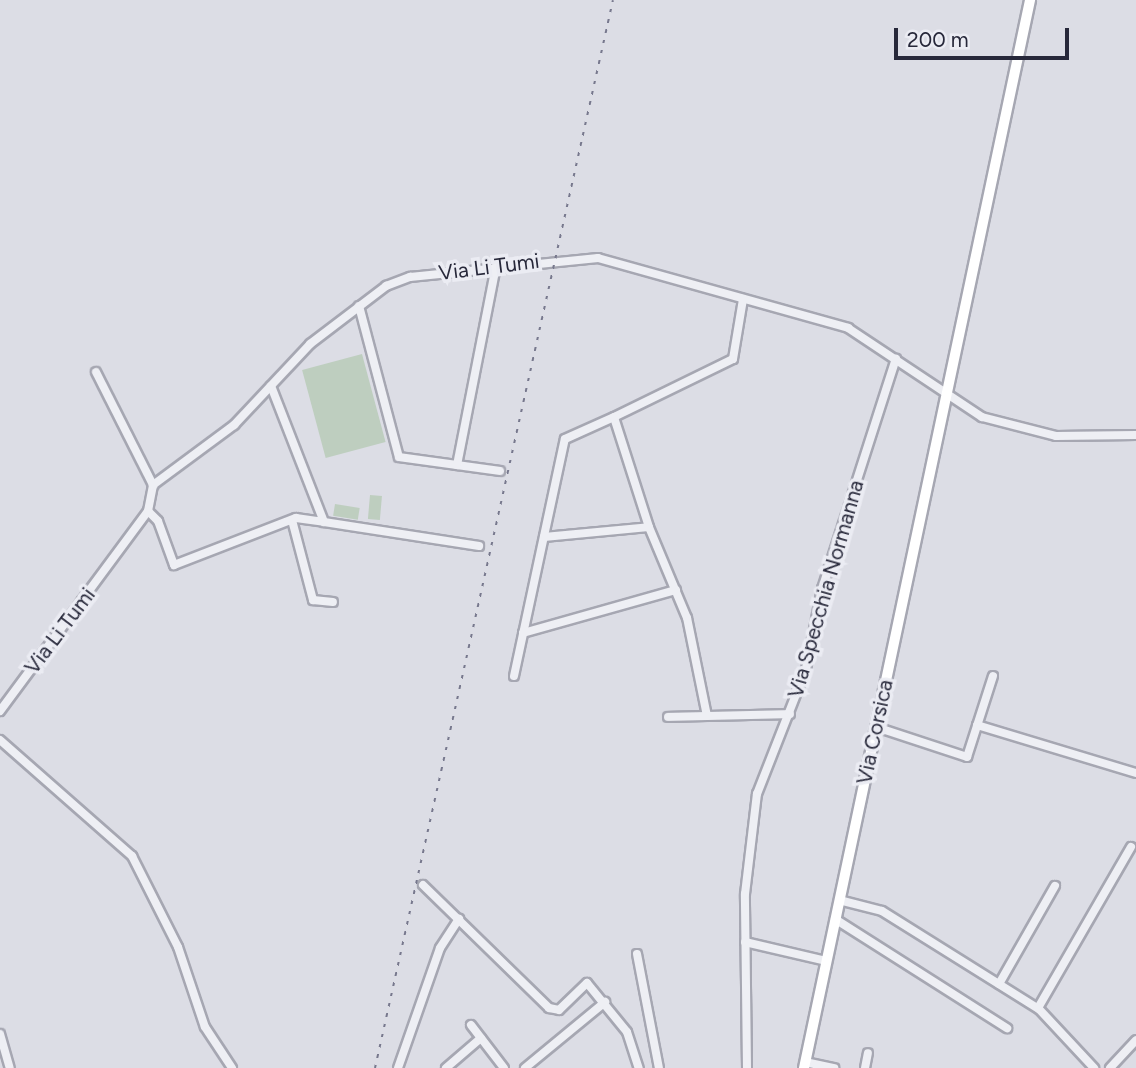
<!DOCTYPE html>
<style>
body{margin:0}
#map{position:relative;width:1136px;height:1068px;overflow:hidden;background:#dcdde5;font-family:Figtree,sans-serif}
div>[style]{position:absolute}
.green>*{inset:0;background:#becebf;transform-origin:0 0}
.roads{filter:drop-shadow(2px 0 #a6a7b2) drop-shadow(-2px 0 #a6a7b2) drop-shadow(0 2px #a6a7b2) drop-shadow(0 -2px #a6a7b2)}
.minor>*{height:8px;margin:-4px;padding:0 4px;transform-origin:4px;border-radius:4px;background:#eeeff4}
.major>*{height:10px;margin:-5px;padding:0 5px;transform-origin:5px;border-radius:5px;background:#fff}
.rail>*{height:2px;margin-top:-1px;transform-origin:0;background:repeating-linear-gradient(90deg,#77788d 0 3.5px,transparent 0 10.5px)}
span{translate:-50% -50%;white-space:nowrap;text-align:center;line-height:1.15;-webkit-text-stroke:7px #ebecf3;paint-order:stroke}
.street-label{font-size:21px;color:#27283a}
.scale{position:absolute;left:894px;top:28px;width:175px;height:32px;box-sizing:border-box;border:4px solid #27283a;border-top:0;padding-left:9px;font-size:21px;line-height:24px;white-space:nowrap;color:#27283a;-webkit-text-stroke:5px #ebecf3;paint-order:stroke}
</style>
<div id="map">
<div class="green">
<i style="left:362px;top:354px;width:91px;height:62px;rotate:75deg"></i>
<i style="left:370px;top:495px;width:12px;height:24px;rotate:5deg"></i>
<i style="left:335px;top:504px;width:25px;height:12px;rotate:9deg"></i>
</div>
<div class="roads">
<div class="minor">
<i style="left:359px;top:306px;width:156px;rotate:75.2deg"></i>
<i style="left:399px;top:457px;width:102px;rotate:7.9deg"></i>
<i style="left:96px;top:372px;width:127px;rotate:63.2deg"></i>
<i style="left:271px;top:386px;width:146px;rotate:68.7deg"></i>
<i style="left:324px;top:522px;width:157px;rotate:8.8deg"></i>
<i style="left:457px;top:465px;width:203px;rotate:-78.9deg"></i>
<i style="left:148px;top:511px;width:14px;rotate:45deg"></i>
<i style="left:158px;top:521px;width:47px;rotate:70deg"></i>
<i style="left:174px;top:565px;width:131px;rotate:-21.1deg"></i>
<i style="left:296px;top:518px;width:28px;rotate:8deg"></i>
<i style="left:292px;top:520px;width:83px;rotate:75.3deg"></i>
<i style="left:313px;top:600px;width:20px;rotate:6deg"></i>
<i style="left:544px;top:537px;width:105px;rotate:-5.4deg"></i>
<i style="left:523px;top:633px;width:159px;rotate:-15.7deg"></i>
<i style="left:514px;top:676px;width:242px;rotate:-77.9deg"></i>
<i style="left:565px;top:439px;width:54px;rotate:-24.2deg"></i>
<i style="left:0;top:711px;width:249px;rotate:-53.5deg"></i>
<i style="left:148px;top:511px;width:26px;rotate:-79deg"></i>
<i style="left:153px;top:485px;width:101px;rotate:-36.5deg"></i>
<i style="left:234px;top:425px;width:111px;rotate:-46.8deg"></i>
<i style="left:310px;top:344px;width:96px;rotate:-37.3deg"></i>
<i style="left:386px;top:286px;width:26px;rotate:-21deg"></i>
<i style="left:410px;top:277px;width:189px;rotate:-5.8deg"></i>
<i style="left:598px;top:258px;width:260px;rotate:15.6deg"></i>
<i style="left:848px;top:328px;width:161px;rotate:33.6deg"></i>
<i style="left:982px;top:417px;width:76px;rotate:14.4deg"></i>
<i style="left:1056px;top:436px;width:80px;rotate:-0.7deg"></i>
<i style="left:707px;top:716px;width:100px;rotate:-101.5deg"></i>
<i style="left:687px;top:618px;width:99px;rotate:-112.7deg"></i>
<i style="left:649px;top:527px;width:115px;rotate:-107.7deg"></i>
<i style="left:614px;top:417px;width:132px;rotate:-26deg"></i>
<i style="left:733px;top:359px;width:61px;rotate:-80.5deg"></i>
<i style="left:668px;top:717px;width:122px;rotate:-1.4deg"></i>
<i style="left:977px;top:725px;width:166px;rotate:16.8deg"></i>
<i style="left:876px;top:727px;width:96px;rotate:18.2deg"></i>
<i style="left:967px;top:757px;width:85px;rotate:-72.2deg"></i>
<i style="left:0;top:740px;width:176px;rotate:41.3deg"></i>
<i style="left:132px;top:856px;width:102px;rotate:63.2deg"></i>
<i style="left:178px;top:947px;width:84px;rotate:71.4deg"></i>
<i style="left:205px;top:1027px;width:49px;rotate:56.6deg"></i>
<i style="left:423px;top:885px;width:176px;rotate:44.3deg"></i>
<i style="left:549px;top:1008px;width:10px;rotate:11deg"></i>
<i style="left:559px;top:1010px;width:39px;rotate:-44deg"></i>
<i style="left:587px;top:983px;width:63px;rotate:50.8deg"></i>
<i style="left:627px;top:1032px;width:38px;rotate:72deg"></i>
<i style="left:839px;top:900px;width:44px;rotate:14.3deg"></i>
<i style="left:882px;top:911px;width:185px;rotate:32deg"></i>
<i style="left:1039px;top:1009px;width:81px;rotate:47deg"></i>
<i style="left:835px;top:919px;width:204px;rotate:32.4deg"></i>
<i style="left:745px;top:942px;width:83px;rotate:13.2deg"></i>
<i style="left:637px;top:954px;width:116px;rotate:79.1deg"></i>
<i style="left:999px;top:984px;width:113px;rotate:-60.3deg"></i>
<i style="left:1038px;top:1008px;width:186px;rotate:-60deg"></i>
<i style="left:471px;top:1025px;width:54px;rotate:52.5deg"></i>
<i style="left:0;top:1034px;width:35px;rotate:74deg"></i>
<i style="left:805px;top:1062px;width:30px;rotate:12deg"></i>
<i style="left:398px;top:1068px;width:127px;rotate:-70.7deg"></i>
<i style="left:440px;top:948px;width:35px;rotate:-57deg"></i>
<i style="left:446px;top:1068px;width:46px;rotate:-40.6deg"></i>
<i style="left:525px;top:1068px;width:104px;rotate:-39.5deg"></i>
<i style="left:747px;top:1068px;width:174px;rotate:-90.7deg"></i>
<i style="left:745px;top:894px;width:101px;rotate:-83.2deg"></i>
<i style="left:757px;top:794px;width:134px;rotate:-68.6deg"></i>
<i style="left:806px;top:669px;width:82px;rotate:-78.7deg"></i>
<i style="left:822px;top:589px;width:242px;rotate:-72.2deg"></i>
<i style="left:865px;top:1068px;width:15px;rotate:-79deg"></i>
<i style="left:1110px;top:1068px;width:38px;rotate:-47deg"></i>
</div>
<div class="major">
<i style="left:804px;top:1068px;width:1092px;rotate:-78.05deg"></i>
</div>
</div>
<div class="rail">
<i style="left:375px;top:1068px;width:1094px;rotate:-77.44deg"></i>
</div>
<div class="street-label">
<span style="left:489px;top:267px;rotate:-7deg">Via Li Tumi</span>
<span style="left:826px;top:589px;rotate:-74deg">Via Specchia Normanna</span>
<span style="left:60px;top:631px;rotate:-53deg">Via Li Tumi</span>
<span style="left:875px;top:732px;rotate:-78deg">Via Corsica</span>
</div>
<div class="scale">200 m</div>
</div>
